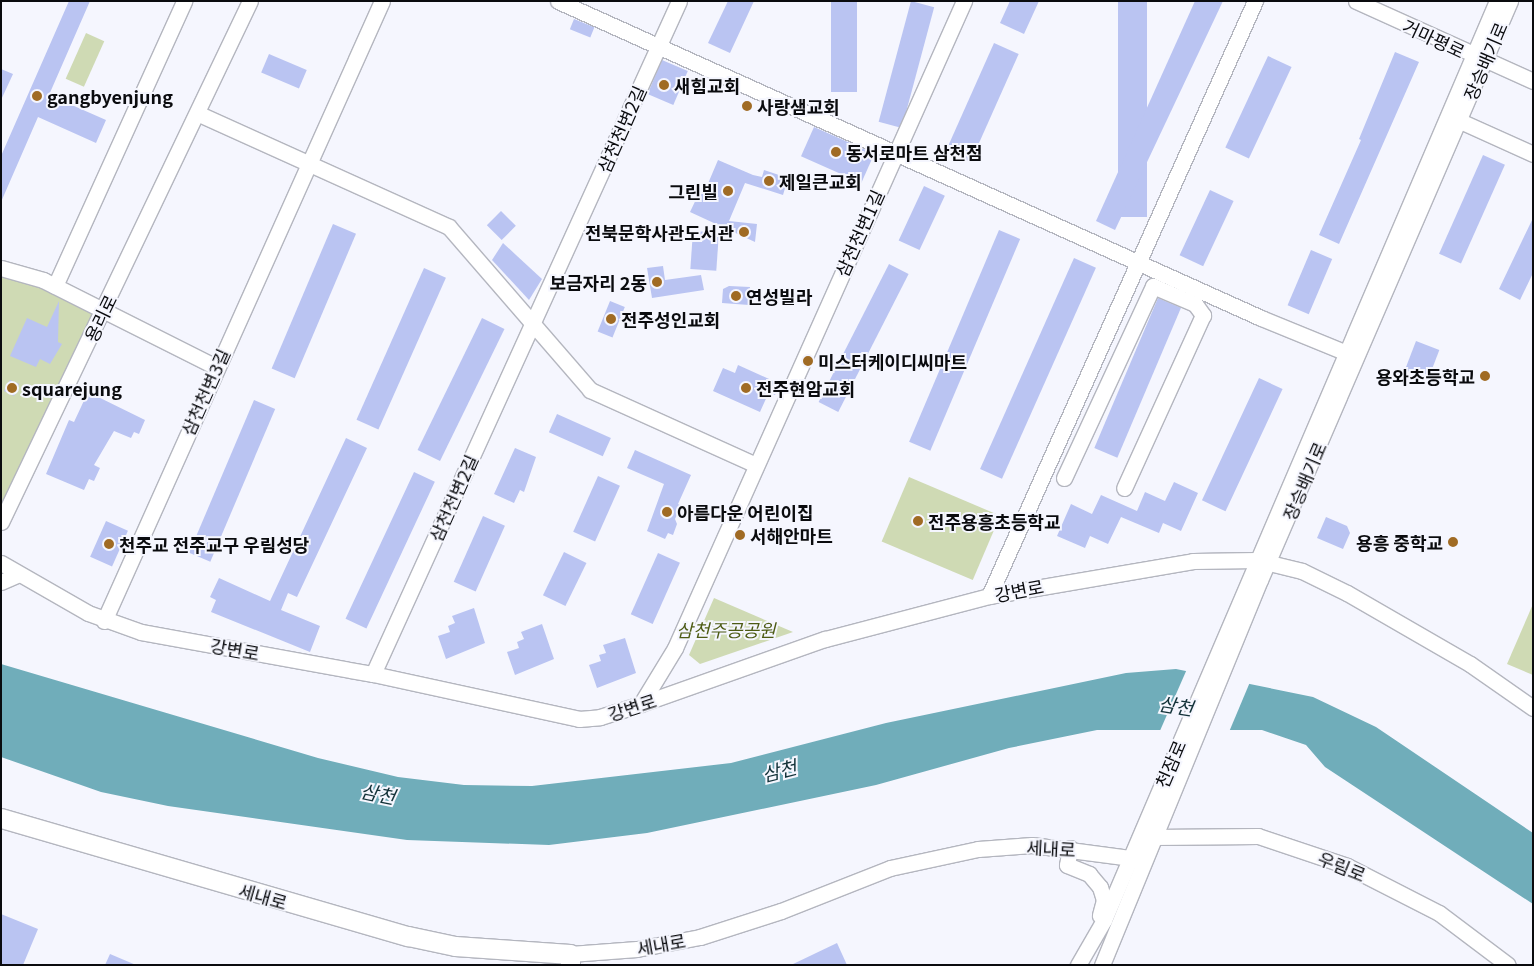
<!DOCTYPE html>
<meta charset="utf-8">
<style>
body{margin:0}
#map{position:relative;width:1534px;height:966px;overflow:hidden;background:#f5f6fe;font-family:Georgia,"Noto Sans KR",serif}
div>[style]{position:absolute}
.green>*{inset:0;background:#cfdab4;transform-origin:0 0}
.water>*{inset:0;background:#70adba}
.pier>*{inset:0;background:#f5f6fe}
.building>*{inset:0;background:#bac4f2;transform-origin:0 0}
.roads{filter:drop-shadow(1px 0 #b4b6bf) drop-shadow(-1px 0 #b4b6bf) drop-shadow(0 1px #b4b6bf) drop-shadow(0 -1px #b4b6bf)}
.minor>*{height:15px;margin:-7.5px;padding:0 7.5px;transform-origin:7.5px;border-radius:7.5px;background:#fff}
.major>*{height:19px;margin:-9.5px;padding:0 9.5px;transform-origin:9.5px;border-radius:9.5px;background:#fff}
.dots>*{width:14px;height:14px;translate:-50% -50%;box-sizing:border-box;border:2px solid #f5f6fe;border-radius:50%}
span{translate:-50% -50%;white-space:nowrap;text-align:center;line-height:1.15;-webkit-text-stroke:4px #f5f6fe;paint-order:stroke}
.street-label{font-size:18px;color:#0a0b0e}
.poi-label{font-size:18px;color:#0a0b0e;font-weight:700}
.left{translate:0 -50%;text-align:left}
.right{translate:-100% -50%;text-align:right}
.park-label{font-size:18px;color:#4d5b14;font-style:italic}
.water-label{font-size:19px;color:#133239;font-style:italic}
.frame{position:absolute;inset:0;border:2px solid #0a0b0e;pointer-events:none}
</style>
<div id="map">
<div class="green">
<i style="left:86px;top:33px;width:20px;height:50px;rotate:24deg"></i>
<i style="clip-path:polygon(1px 268px,103px 310px,1px 522px)"></i>
<i style="left:909px;top:477px;width:99px;height:70px;rotate:23deg"></i>
<i style="clip-path:polygon(714px 598px,793px 632px,700px 664px,689px 655px)"></i>
<i style="clip-path:polygon(1533px 604px,1533px 675px,1507px 664px)"></i>
</div>
<div class="water">
<i style="clip-path:polygon(1px 664px,318px 758px,398px 777px,464px 785px,532px 786px,731px 763px,886px 723px,1126px 673px,1176px 669px,1313px 697px,1376px 727px,1533px 833px,1533px 904px,1325px 767px,1306px 745px,1262px 730px,1097px 730px,1009px 748px,876px 785px,647px 833px,549px 845px,407px 840px,168px 806px,101px 792px,1px 757px)"></i>
</div>
<div class="pier">
<i style="clip-path:polygon(1187px 669px,1250px 682px,1229px 732px,1159px 733px)"></i>
</div>
<div class="building">
<i style="clip-path:polygon(69px 1px,90px 1px,49px 95px,106px 120px,96px 143px,38px 117px,1px 202px,1px 156px)"></i>
<i style="clip-path:polygon(728px 1px,754px 1px,730px 53px,708px 43px)"></i>
<i style="left:831px;top:1px;width:26px;height:91px"></i>
<i style="left:911px;top:1px;width:24px;height:125px;rotate:15deg"></i>
<i style="clip-path:polygon(1010px 1px,1039px 1px,1024px 34px,1000px 23px)"></i>
<i style="left:1118px;top:1px;width:29px;height:216px"></i>
<i style="clip-path:polygon(1195px 1px,1223px 1px,1115px 230px,1096px 221px)"></i>
<i style="left:574px;top:19px;width:22px;height:11px;rotate:22deg"></i>
<i style="left:994px;top:43px;width:27px;height:118px;rotate:24deg"></i>
<i style="clip-path:polygon(1395px 52px,1419px 62px,1339px 244px,1319px 235px,1361px 140px,1359px 139px)"></i>
<i style="left:269px;top:54px;width:41px;height:20px;rotate:23deg"></i>
<i style="left:1268px;top:56px;width:26px;height:101px;rotate:25deg"></i>
<i style="left:662px;top:60px;width:28px;height:37px;rotate:23deg"></i>
<i style="clip-path:polygon(1px 69px,13px 74px,1px 100px)"></i>
<i style="left:814px;top:127px;width:66px;height:32px;rotate:24deg"></i>
<i style="left:1483px;top:155px;width:24px;height:108px;rotate:24deg"></i>
<i style="clip-path:polygon(718px 160px,753px 175px,762px 177px,764px 170px,788px 178px,783px 195px,745px 183px,729px 221px,757px 224px,755px 242px,690px 212px,700px 191px,704px 193px)"></i>
<i style="left:924px;top:186px;width:23px;height:60px;rotate:25deg"></i>
<i style="left:1210px;top:190px;width:26px;height:72px;rotate:25deg"></i>
<i style="left:501px;top:211px;width:21px;height:20px;rotate:45deg"></i>
<i style="clip-path:polygon(1533px 218px,1533px 273px,1520px 300px,1499px 289px)"></i>
<i style="left:333px;top:224px;width:25px;height:157px;rotate:23deg"></i>
<i style="left:999px;top:230px;width:23px;height:230px;rotate:23deg"></i>
<i style="left:693px;top:231px;width:26px;height:38px;rotate:4deg"></i>
<i style="clip-path:polygon(503px 243px,542px 279px,529px 300px,492px 260px)"></i>
<i style="left:1311px;top:250px;width:23px;height:60px;rotate:23deg"></i>
<i style="left:1074px;top:258px;width:24px;height:231px;rotate:24deg"></i>
<i style="left:889px;top:264px;width:22px;height:155px;rotate:27deg"></i>
<i style="clip-path:polygon(663px 266px,665px 280px,701px 275px,704px 290px,652px 298px,647px 268px)"></i>
<i style="left:424px;top:268px;width:24px;height:166px;rotate:24deg"></i>
<i style="clip-path:polygon(729px 286px,750px 287px,749px 305px,722px 303px,723px 289px)"></i>
<i style="left:1158px;top:298px;width:25px;height:163px;rotate:23deg"></i>
<i style="clip-path:polygon(59px 301px,58px 342px,62px 344px,50px 364px,40px 359px,36px 367px,10px 356px,27px 318px,47px 327px)"></i>
<i style="left:610px;top:301px;width:16px;height:33px;rotate:22deg"></i>
<i style="left:482px;top:318px;width:25px;height:147px;rotate:26deg"></i>
<i style="left:1416px;top:341px;width:25px;height:31px;rotate:21deg"></i>
<i style="clip-path:polygon(738px 365px,780px 384px,775px 395px,769px 392px,760px 412px,713px 391px,723px 368px,735px 373px)"></i>
<i style="left:1259px;top:378px;width:26px;height:135px;rotate:25deg"></i>
<i style="clip-path:polygon(10px 380px,19px 384px,14px 396px,4px 391px)"></i>
<i style="clip-path:polygon(88px 392px,145px 420px,139px 434px,134px 432px,131px 438px,114px 431px,94px 465px,100px 468px,94px 481px,89px 479px,84px 490px,46px 474px,69px 420px,74px 422px)"></i>
<i style="left:254px;top:400px;width:23px;height:166px;rotate:23deg"></i>
<i style="left:557px;top:414px;width:59px;height:20px;rotate:24deg"></i>
<i style="clip-path:polygon(346px 438px,367px 448px,297px 597px,288px 593px,281px 610px,320px 626px,310px 652px,211px 612px,216px 600px,210px 597px,219px 578px,270px 601px)"></i>
<i style="clip-path:polygon(515px 448px,536px 457px,524px 492px,520px 490px,514px 503px,494px 494px)"></i>
<i style="clip-path:polygon(635px 450px,691px 475px,678px 504px,681px 506px,675px 519px,677px 524px,673px 535px,668px 533px,665px 539px,647px 531px,664px 484px,627px 468px)"></i>
<i style="left:414px;top:472px;width:23px;height:162px;rotate:25deg"></i>
<i style="left:598px;top:476px;width:24px;height:61px;rotate:24deg"></i>
<i style="clip-path:polygon(1174px 482px,1198px 493px,1181px 531px,1163px 523px,1159px 533px,1121px 517px,1108px 544px,1090px 536px,1085px 548px,1057px 536px,1071px 504px,1092px 514px,1101px 495px,1137px 511px,1145px 492px,1165px 501px)"></i>
<i style="left:483px;top:516px;width:24px;height:72px;rotate:24deg"></i>
<i style="clip-path:polygon(1326px 517px,1347px 526px,1350px 533px,1343px 549px,1317px 538px)"></i>
<i style="left:106px;top:521px;width:24px;height:39px;rotate:24deg"></i>
<i style="left:564px;top:552px;width:25px;height:48px;rotate:26deg"></i>
<i style="left:658px;top:553px;width:24px;height:67px;rotate:24deg"></i>
<i style="clip-path:polygon(474px 608px,485px 643px,446px 659px,438px 636px,450px 632px,448px 626px,455px 623px,452px 616px)"></i>
<i style="clip-path:polygon(542px 624px,554px 659px,515px 675px,507px 652px,519px 648px,517px 642px,524px 639px,521px 632px)"></i>
<i style="clip-path:polygon(625px 638px,636px 673px,597px 688px,589px 665px,601px 661px,599px 655px,606px 653px,603px 645px)"></i>
<i style="clip-path:polygon(1px 914px,38px 929px,23px 965px,1px 965px)"></i>
<i style="clip-path:polygon(837px 943px,847px 965px,791px 965px)"></i>
<i style="clip-path:polygon(110px 954px,136px 965px,105px 965px)"></i>
</div>
<div class="roads">
<div class="minor">
<i style="left:558px;top:1px;width:771px;rotate:24.27deg"></i>
<i style="left:1261px;top:318px;width:100px;rotate:22.2deg"></i>
<i style="left:1356px;top:1px;width:194px;rotate:24.3deg"></i>
<i style="left:199px;top:114px;width:274px;rotate:24.3deg"></i>
<i style="left:449px;top:227px;width:216px;rotate:49.1deg"></i>
<i style="left:590px;top:390px;width:182px;rotate:24.3deg"></i>
<i style="left:1460px;top:121px;width:80px;rotate:24.3deg"></i>
<i style="left:1px;top:268px;width:44px;rotate:15.9deg"></i>
<i style="left:43px;top:280px;width:194px;rotate:26.7deg"></i>
<i style="left:55px;top:286px;width:313px;rotate:-65.6deg"></i>
<i style="left:1064px;top:478px;width:212px;rotate:-65.1deg"></i>
<i style="left:1153px;top:286px;width:46px;rotate:23.2deg"></i>
<i style="left:1195px;top:304px;width:14px;rotate:54deg"></i>
<i style="left:1203px;top:315px;width:190px;rotate:114.5deg"></i>
<i style="left:1px;top:522px;width:577px;rotate:-64.46deg"></i>
<i style="left:1px;top:563px;width:100px;rotate:29.9deg"></i>
<i style="left:88px;top:613px;width:56px;rotate:19.7deg"></i>
<i style="left:141px;top:632px;width:236px;rotate:10.3deg"></i>
<i style="left:373px;top:674px;width:211px;rotate:12.3deg"></i>
<i style="left:579px;top:719px;width:21px;rotate:-5deg"></i>
<i style="left:600px;top:717px;width:43px;rotate:-17.6deg"></i>
<i style="left:641px;top:704px;width:195px;rotate:-19.5deg"></i>
<i style="left:825px;top:639px;width:170px;rotate:-14.7deg"></i>
<i style="left:989px;top:596px;width:207px;rotate:-9.7deg"></i>
<i style="left:1193px;top:561px;width:64px;rotate:-0.9deg"></i>
<i style="left:1257px;top:560px;width:46px;rotate:13.7deg"></i>
<i style="left:1302px;top:571px;width:50px;rotate:26.1deg"></i>
<i style="left:1347px;top:593px;width:142px;rotate:30deg"></i>
<i style="left:1470px;top:664px;width:77px;rotate:34.9deg"></i>
<i style="left:1px;top:582px;width:17px;rotate:-24deg"></i>
<i style="left:989px;top:596px;width:652px;rotate:-65.91deg"></i>
<i style="left:104px;top:621px;width:679px;rotate:-65.85deg"></i>
<i style="left:373px;top:674px;width:739px;rotate:-65.55deg"></i>
<i style="left:641px;top:704px;width:66px;rotate:-58.7deg"></i>
<i style="left:675px;top:648px;width:709px;rotate:-65.93deg"></i>
<i style="left:1153px;top:837px;width:105px;rotate:-0.5deg"></i>
<i style="left:1258px;top:836px;width:94px;rotate:18.6deg"></i>
<i style="left:1347px;top:866px;width:103px;rotate:27.1deg"></i>
<i style="left:1439px;top:913px;width:86px;rotate:37deg"></i>
<i style="left:1070px;top:848px;width:17px;rotate:100deg"></i>
<i style="left:1067px;top:865px;width:24px;rotate:22deg"></i>
<i style="left:1089px;top:874px;width:17px;rotate:50deg"></i>
<i style="left:1100px;top:887px;width:14px;rotate:73deg"></i>
<i style="left:1104px;top:900px;width:16px;rotate:105deg"></i>
<i style="left:570px;top:954px;width:67px;rotate:-4.3deg"></i>
<i style="left:637px;top:949px;width:64px;rotate:-10.8deg"></i>
<i style="left:700px;top:937px;width:85px;rotate:-17.8deg"></i>
<i style="left:781px;top:911px;width:117px;rotate:-21.5deg"></i>
<i style="left:890px;top:868px;width:90px;rotate:-12.2deg"></i>
<i style="left:978px;top:849px;width:54px;rotate:-4.2deg"></i>
<i style="left:1032px;top:845px;width:108px;rotate:7.5deg"></i>
<i style="left:1078px;top:965px;width:52px;rotate:-60deg"></i>
<i style="left:1104px;top:920px;width:1000px;rotate:-66.85deg"></i>
<i style="left:1102px;top:965px;width:416px;rotate:-67.7deg"></i>
<i style="left:1260px;top:580px;width:631px;rotate:-66.65deg"></i>
</div>
<div class="major">
<i style="left:1px;top:818px;width:424px;rotate:16.2deg"></i>
<i style="left:408px;top:936px;width:48px;rotate:12deg"></i>
<i style="left:455px;top:946px;width:115px;rotate:4deg"></i>
<i style="left:570px;top:954px;width:11px;rotate:90deg"></i>
</div>
</div>
<div class="dots">
<i style="left:664px;top:85px;background:#a06b24"></i>
<i style="left:37px;top:96px;background:#a06b24"></i>
<i style="left:747px;top:106px;background:#a06b24"></i>
<i style="left:836px;top:152px;background:#a06b24"></i>
<i style="left:769px;top:181px;background:#a06b24"></i>
<i style="left:728px;top:191px;background:#a06b24"></i>
<i style="left:744px;top:232px;background:#a06b24"></i>
<i style="left:657px;top:282px;background:#a06b24"></i>
<i style="left:736px;top:296px;background:#a06b24"></i>
<i style="left:611px;top:319px;background:#a06b24"></i>
<i style="left:808px;top:361px;background:#a06b24"></i>
<i style="left:1485px;top:376px;background:#a06b24"></i>
<i style="left:12px;top:388px;background:#a06b24"></i>
<i style="left:746px;top:388px;background:#a06b24"></i>
<i style="left:667px;top:512px;background:#a06b24"></i>
<i style="left:918px;top:521px;background:#a06b24"></i>
<i style="left:740px;top:535px;background:#a06b24"></i>
<i style="left:1453px;top:542px;background:#a06b24"></i>
<i style="left:109px;top:544px;background:#a06b24"></i>
</div>
<div class="street-label">
<span style="left:1434px;top:38px;rotate:25deg">거마평로</span>
<span style="left:1485px;top:61px;rotate:-67deg">장승배기로</span>
<span style="left:621px;top:129px;rotate:-66deg">삼천천변2길</span>
<span style="left:859px;top:233px;rotate:-66deg">삼천천변1길</span>
<span style="left:100px;top:318px;rotate:-64deg">용리로</span>
<span style="left:205px;top:392px;rotate:-66deg">삼천천변3길</span>
<span style="left:1304px;top:481px;rotate:-67deg">장승배기로</span>
<span style="left:453px;top:498px;rotate:-66deg">삼천천변2길</span>
<span style="left:1019px;top:590px;rotate:-11deg">강변로</span>
<span style="left:235px;top:649px;rotate:10deg">강변로</span>
<span style="left:632px;top:707px;rotate:-18deg">강변로</span>
<span style="left:1170px;top:764px;rotate:-67deg">천잠로</span>
<span style="left:1051px;top:848px;rotate:3deg">세내로</span>
<span style="left:1342px;top:866px;rotate:22deg">우림로</span>
<span style="left:263px;top:896px;rotate:16deg">세내로</span>
<span style="left:661px;top:944px;rotate:-10deg">세내로</span>
</div>
<div class="poi-label">
<span class="left" style="left:674px;top:85px">새힘교회</span>
<span class="left" style="left:47px;top:96px">gangbyenjung</span>
<span class="left" style="left:757px;top:106px">사랑샘교회</span>
<span class="left" style="left:846px;top:152px">동서로마트 삼천점</span>
<span class="left" style="left:779px;top:181px">제일큰교회</span>
<span class="right" style="left:718px;top:191px">그린빌</span>
<span class="right" style="left:734px;top:232px">전북문학사관도서관</span>
<span class="right" style="left:647px;top:282px">보금자리 2동</span>
<span class="left" style="left:746px;top:296px">연성빌라</span>
<span class="left" style="left:621px;top:319px">전주성인교회</span>
<span class="left" style="left:818px;top:361px">미스터케이디씨마트</span>
<span class="right" style="left:1475px;top:376px">용와초등학교</span>
<span class="left" style="left:22px;top:388px">squarejung</span>
<span class="left" style="left:756px;top:388px">전주현암교회</span>
<span class="left" style="left:677px;top:512px">아름다운 어린이집</span>
<span class="left" style="left:928px;top:521px">전주용흥초등학교</span>
<span class="left" style="left:750px;top:535px">서해안마트</span>
<span class="right" style="left:1443px;top:542px">용흥 중학교</span>
<span class="left" style="left:119px;top:544px">천주교 전주교구 우림성당</span>
</div>
<div class="park-label">
<span style="left:726px;top:629px">삼천주공공원</span>
</div>
<div class="water-label">
<span style="left:1176px;top:705px;rotate:9deg">삼천</span>
<span style="left:779px;top:770px;rotate:-14deg">삼천</span>
<span style="left:378px;top:793px;rotate:11deg">삼천</span>
</div>
<div class="frame"></div>
</div>
